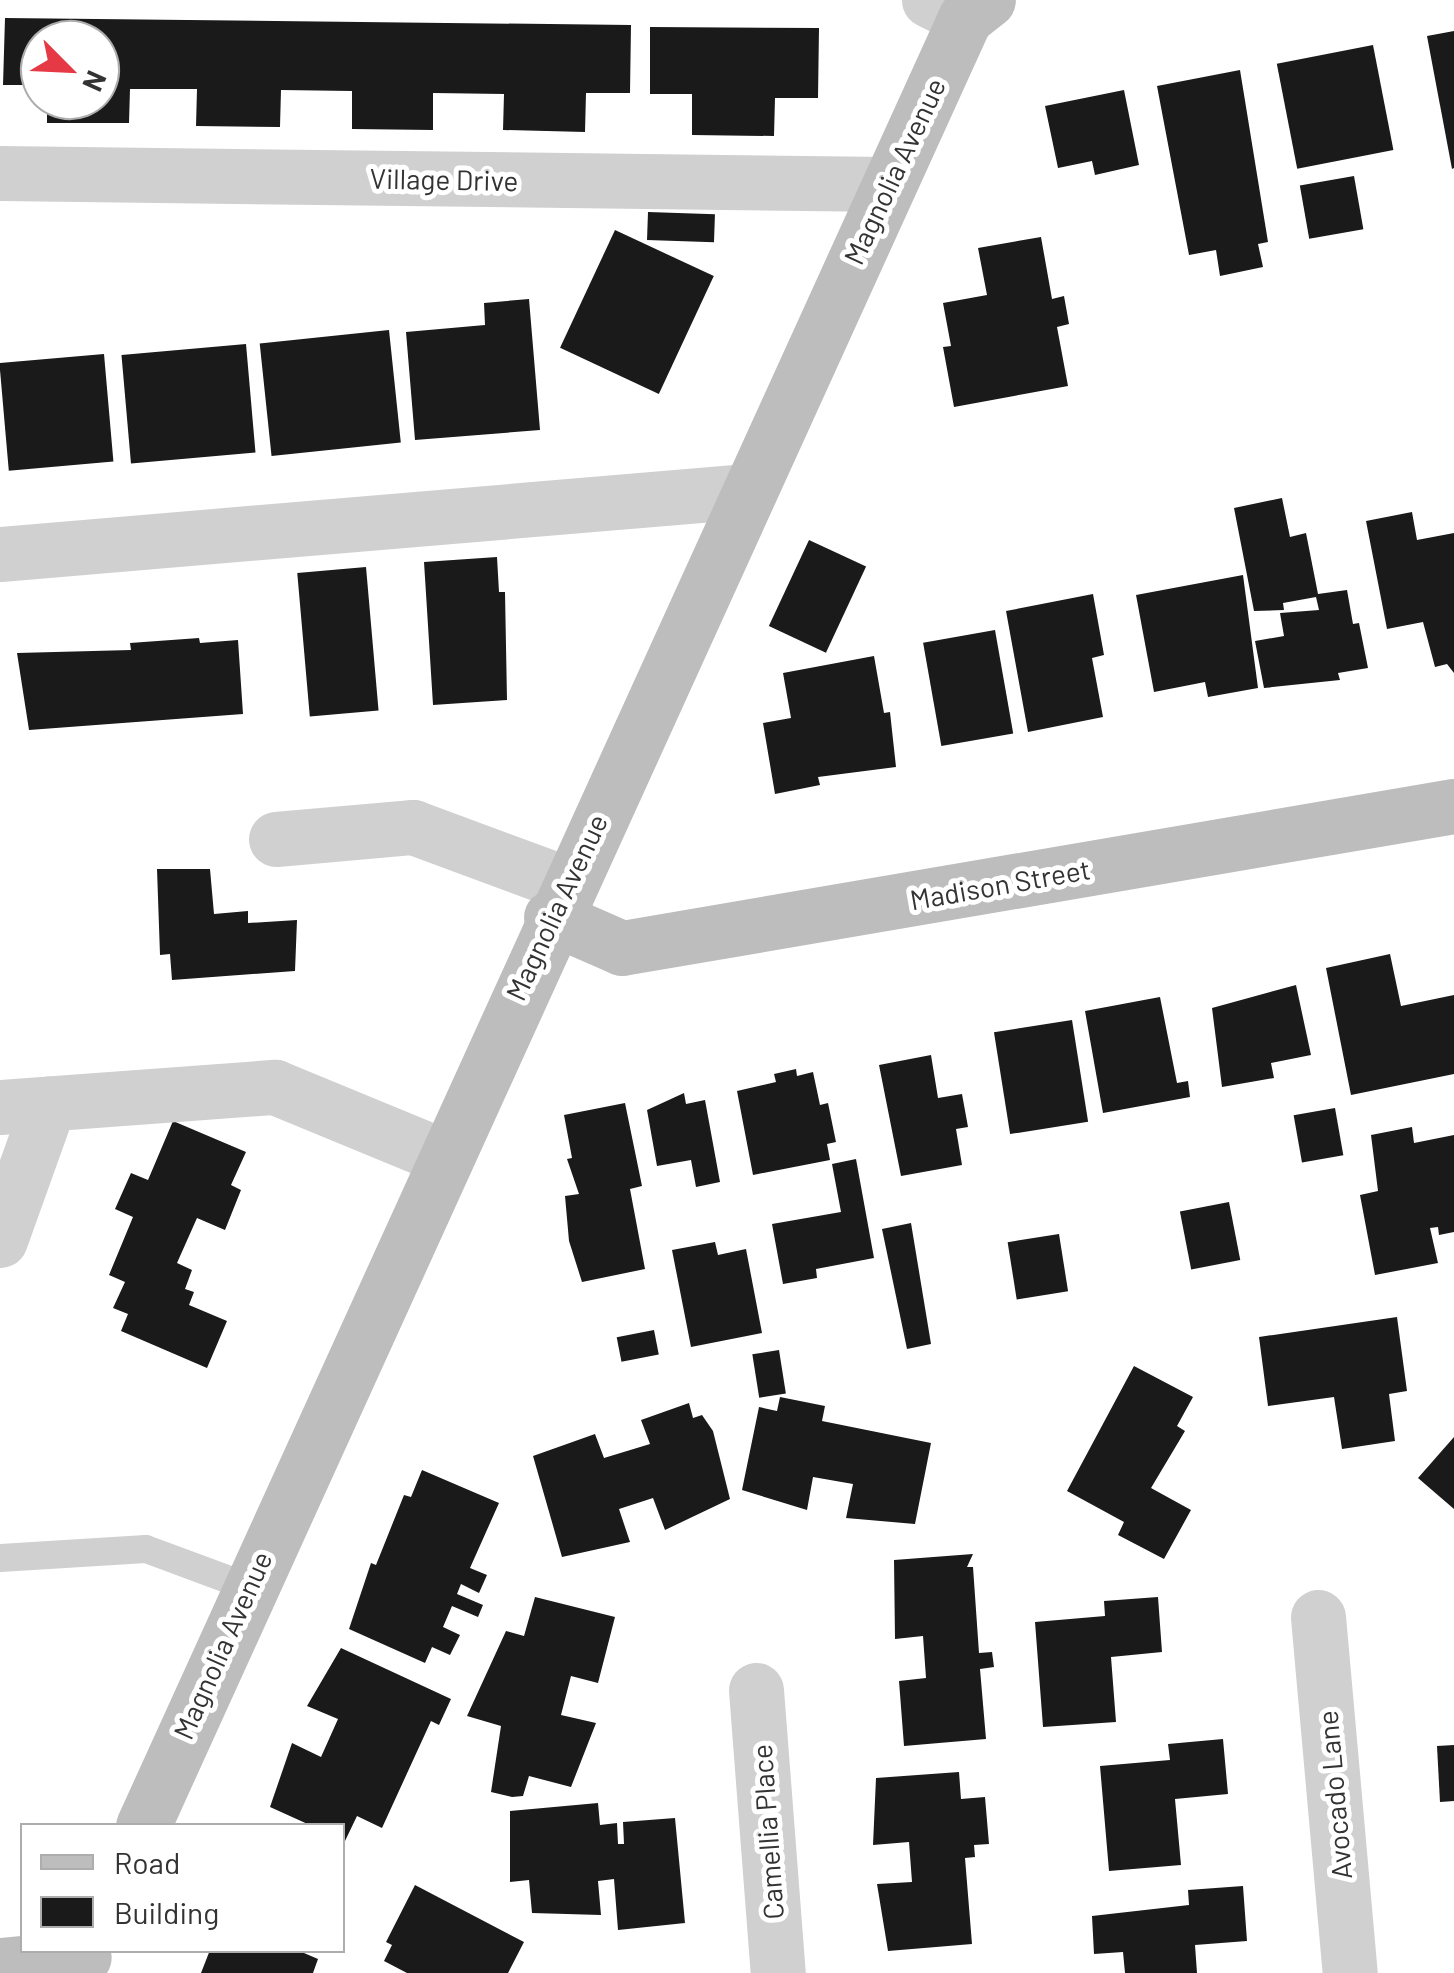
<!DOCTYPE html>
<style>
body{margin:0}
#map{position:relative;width:1454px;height:1973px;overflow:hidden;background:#fff;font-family:Barlow,sans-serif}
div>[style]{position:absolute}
.building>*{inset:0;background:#1a1a1a;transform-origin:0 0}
.lane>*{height:28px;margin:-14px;padding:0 14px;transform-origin:14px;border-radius:14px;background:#d0d0d0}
.street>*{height:55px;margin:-27.5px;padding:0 27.5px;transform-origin:27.5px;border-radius:27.5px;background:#d0d0d0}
.secondary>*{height:55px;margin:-27.5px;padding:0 27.5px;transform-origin:27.5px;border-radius:27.5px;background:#bdbdbd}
span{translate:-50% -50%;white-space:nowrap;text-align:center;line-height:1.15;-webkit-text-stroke:10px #fff;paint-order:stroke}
.street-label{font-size:28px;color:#333}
.legend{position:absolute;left:20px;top:1823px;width:325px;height:130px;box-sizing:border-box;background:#fff;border:2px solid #adadad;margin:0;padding:12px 18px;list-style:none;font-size:30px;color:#333}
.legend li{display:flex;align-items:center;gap:20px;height:50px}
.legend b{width:50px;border:2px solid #adadad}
.north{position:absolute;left:20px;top:20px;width:100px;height:100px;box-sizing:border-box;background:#fff;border:2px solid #adadad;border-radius:50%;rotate:114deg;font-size:28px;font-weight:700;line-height:40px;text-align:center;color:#333}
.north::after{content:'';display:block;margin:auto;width:35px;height:45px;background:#e63946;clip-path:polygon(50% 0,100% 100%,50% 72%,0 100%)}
</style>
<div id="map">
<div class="building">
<i style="clip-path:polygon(5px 18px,631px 25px,630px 93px,586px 93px,585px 132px,503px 130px,504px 94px,433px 93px,433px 130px,352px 129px,352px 91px,281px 90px,280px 127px,196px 126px,197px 89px,130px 89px,129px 123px,47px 123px,47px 100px,100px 100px,100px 40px,40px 40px,40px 85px,3px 85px)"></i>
<i style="clip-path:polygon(650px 27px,819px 28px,818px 98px,775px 98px,774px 136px,692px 135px,692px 94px,650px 94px)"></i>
<i style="clip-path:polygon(1454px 31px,1454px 168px,1452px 169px,1427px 36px)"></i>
<i style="left:1373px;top:45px;width:107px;height:98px;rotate:79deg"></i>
<i style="clip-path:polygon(1240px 70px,1268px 242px,1258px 244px,1263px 267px,1220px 276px,1216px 250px,1189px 255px,1157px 86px)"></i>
<i style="clip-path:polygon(1124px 90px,1139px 165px,1095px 175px,1092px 161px,1058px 168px,1045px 106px)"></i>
<i style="left:1354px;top:176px;width:54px;height:55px;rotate:80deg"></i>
<i style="left:648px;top:212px;width:67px;height:28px;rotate:2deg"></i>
<i style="left:615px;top:230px;width:109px;height:130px;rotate:25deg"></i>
<i style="clip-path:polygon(1041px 237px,1052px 299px,1064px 296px,1069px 324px,1057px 327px,1068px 386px,954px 407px,943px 347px,951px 346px,943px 303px,987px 295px,978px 248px)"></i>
<i style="clip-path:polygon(529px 299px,540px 430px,415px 440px,406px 332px,485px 325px,484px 303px)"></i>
<i style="left:389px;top:330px;width:113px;height:130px;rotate:84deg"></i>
<i style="left:246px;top:344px;width:109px;height:125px;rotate:85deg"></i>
<i style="left:104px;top:354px;width:108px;height:105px;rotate:85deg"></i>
<i style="clip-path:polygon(1282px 498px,1290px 537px,1306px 533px,1318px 594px,1347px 590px,1353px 624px,1359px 623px,1368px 668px,1338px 673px,1340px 680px,1264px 688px,1255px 641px,1284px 636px,1280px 613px,1319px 610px,1316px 597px,1283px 603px,1284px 610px,1254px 611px,1234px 508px)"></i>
<i style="clip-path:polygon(1412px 512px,1417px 540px,1454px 533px,1454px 673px,1447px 664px,1435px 667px,1423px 622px,1387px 629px,1366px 521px)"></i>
<i style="left:809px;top:540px;width:63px;height:95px;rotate:25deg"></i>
<i style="clip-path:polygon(497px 557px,499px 592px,505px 592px,507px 700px,433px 705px,424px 562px)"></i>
<i style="left:366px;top:567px;width:144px;height:69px;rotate:85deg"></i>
<i style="clip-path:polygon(1243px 575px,1258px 688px,1208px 697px,1205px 682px,1154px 692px,1136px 595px)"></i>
<i style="clip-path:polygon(1093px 594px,1104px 655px,1092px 658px,1103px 717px,1028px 732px,1006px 611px)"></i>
<i style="left:995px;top:630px;width:105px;height:73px;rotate:80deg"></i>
<i style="clip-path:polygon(199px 638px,200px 643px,238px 640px,243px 714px,29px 730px,17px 653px,131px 650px,130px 643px)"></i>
<i style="clip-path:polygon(874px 656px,884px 713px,890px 712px,896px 767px,818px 777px,820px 785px,775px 794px,763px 723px,791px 718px,783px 673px)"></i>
<i style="clip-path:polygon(157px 869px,210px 869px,214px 914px,248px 911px,248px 923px,297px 920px,295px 971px,172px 980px,170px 954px,160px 955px)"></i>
<i style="clip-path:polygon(1390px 954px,1401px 1006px,1454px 995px,1454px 1074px,1351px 1095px,1326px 968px)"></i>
<i style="clip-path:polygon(1296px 985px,1311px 1055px,1271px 1063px,1274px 1078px,1222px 1087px,1212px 1008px)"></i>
<i style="clip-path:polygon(1160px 997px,1177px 1083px,1188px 1081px,1190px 1097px,1103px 1113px,1085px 1011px)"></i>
<i style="left:1072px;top:1020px;width:103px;height:79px;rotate:81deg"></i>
<i style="clip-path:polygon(931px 1055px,938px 1098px,962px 1094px,968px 1127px,956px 1129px,962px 1165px,901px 1176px,879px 1065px)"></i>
<i style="clip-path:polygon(796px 1069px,797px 1076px,813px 1072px,820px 1105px,828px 1103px,836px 1142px,827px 1144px,830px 1160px,753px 1175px,737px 1091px,776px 1082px,774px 1074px)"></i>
<i style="clip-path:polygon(684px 1093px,686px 1104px,705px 1100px,720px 1182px,696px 1187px,691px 1160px,657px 1166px,647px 1110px)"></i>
<i style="clip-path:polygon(625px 1103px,642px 1186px,630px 1189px,645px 1269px,582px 1282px,569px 1241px,565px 1196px,579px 1194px,567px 1159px,572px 1158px,564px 1115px)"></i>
<i style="left:1335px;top:1108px;width:48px;height:42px;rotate:80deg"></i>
<i style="clip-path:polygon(173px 1121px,246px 1152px,231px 1185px,241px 1190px,225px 1230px,197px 1218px,177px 1263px,192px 1270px,185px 1289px,194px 1292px,189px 1305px,227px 1321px,207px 1368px,121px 1331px,128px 1314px,113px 1308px,125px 1282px,109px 1275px,133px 1217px,115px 1209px,131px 1173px,148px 1180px)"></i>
<i style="clip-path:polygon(1412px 1127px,1414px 1143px,1454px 1135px,1454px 1232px,1439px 1235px,1438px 1227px,1430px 1228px,1438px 1263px,1375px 1275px,1360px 1195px,1378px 1191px,1371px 1135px)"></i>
<i style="clip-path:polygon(856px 1159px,874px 1258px,816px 1269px,817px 1278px,783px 1284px,772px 1224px,841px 1212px,832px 1164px)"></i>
<i style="left:1229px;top:1202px;width:59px;height:50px;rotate:79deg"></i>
<i style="clip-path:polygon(911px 1223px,931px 1344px,907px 1349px,882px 1229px)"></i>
<i style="left:1059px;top:1234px;width:58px;height:52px;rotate:81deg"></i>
<i style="clip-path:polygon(715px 1242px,718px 1255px,746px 1249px,762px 1333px,691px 1347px,672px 1250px)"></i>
<i style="clip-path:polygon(1397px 1317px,1407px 1391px,1389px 1394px,1395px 1441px,1342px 1449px,1334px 1397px,1268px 1406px,1259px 1337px)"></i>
<i style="left:654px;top:1330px;width:25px;height:38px;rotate:79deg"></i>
<i style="left:779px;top:1350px;width:44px;height:27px;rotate:81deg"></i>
<i style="clip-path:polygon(1134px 1366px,1193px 1397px,1177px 1426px,1185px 1431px,1151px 1488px,1191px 1510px,1164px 1559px,1118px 1535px,1124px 1522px,1067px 1491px)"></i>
<i style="clip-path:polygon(780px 1397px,825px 1406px,822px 1421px,931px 1443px,915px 1524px,846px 1518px,853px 1484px,813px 1477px,807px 1510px,742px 1490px,759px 1407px,777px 1411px)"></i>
<i style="clip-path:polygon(689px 1403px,693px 1418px,702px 1415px,713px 1431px,730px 1499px,665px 1530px,653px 1498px,619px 1509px,630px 1542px,562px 1557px,533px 1456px,595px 1434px,604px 1458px,650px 1444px,641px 1420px)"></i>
<i style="clip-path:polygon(1454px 1437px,1454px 1509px,1418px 1478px)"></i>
<i style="clip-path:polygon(422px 1470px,499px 1503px,470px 1568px,487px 1575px,479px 1593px,461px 1584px,457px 1594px,483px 1605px,478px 1617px,452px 1606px,443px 1627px,460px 1635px,450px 1655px,432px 1647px,425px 1663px,349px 1629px,371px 1563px,376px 1565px,404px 1495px,411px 1497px)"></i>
<i style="clip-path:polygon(973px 1554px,967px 1567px,973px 1567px,979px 1653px,992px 1652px,994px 1667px,980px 1669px,986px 1739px,904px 1746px,899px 1681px,926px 1678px,923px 1636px,895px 1639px,894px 1560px)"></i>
<i style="clip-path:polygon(535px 1597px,615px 1617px,598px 1683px,571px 1676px,561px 1715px,596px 1723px,571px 1787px,529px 1776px,523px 1796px,512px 1797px,491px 1792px,501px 1726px,467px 1716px,506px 1631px,524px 1636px)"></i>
<i style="clip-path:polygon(1158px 1597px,1162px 1652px,1111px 1657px,1116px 1722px,1043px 1727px,1035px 1622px,1105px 1616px,1104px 1601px)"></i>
<i style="clip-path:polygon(341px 1648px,451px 1699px,439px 1725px,431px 1721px,382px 1828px,357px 1816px,345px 1841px,342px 1826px,312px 1826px,270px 1807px,292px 1743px,321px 1757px,338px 1719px,307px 1706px)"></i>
<i style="clip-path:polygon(1223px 1739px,1228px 1794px,1175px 1799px,1181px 1865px,1109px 1871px,1100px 1766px,1170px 1760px,1168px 1744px)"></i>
<i style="clip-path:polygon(1454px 1745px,1454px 1801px,1440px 1802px,1437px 1746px)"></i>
<i style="clip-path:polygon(959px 1772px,961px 1799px,985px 1797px,989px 1844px,974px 1845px,975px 1857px,965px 1858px,972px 1944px,888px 1951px,877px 1884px,912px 1882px,909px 1842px,873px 1845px,876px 1778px)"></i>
<i style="clip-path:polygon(598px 1803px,600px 1825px,617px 1823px,618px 1844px,624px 1844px,623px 1822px,675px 1818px,685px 1923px,618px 1930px,614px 1879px,598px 1881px,601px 1915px,532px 1913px,529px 1880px,510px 1882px,510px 1811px)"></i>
<i style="clip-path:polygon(415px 1885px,524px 1942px,508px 1973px,407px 1973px,384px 1961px,392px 1945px,386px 1942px)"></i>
<i style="clip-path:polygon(1243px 1886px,1247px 1941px,1195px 1945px,1197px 1973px,1125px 1973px,1123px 1952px,1094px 1954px,1092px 1916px,1189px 1905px,1188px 1890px)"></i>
<i style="clip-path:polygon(210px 1950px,297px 1950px,318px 1959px,313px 1973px,201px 1973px)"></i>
</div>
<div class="lane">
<i style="left:0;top:1558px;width:146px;rotate:-3.5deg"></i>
<i style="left:146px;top:1549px;width:109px;rotate:20.4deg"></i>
</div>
<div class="street">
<i style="left:929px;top:0;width:40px;rotate:26.6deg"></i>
<i style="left:0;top:173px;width:888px;rotate:0.71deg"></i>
<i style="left:0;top:554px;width:750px;rotate:-4.82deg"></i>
<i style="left:276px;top:839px;width:138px;rotate:-5deg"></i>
<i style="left:413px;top:827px;width:164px;rotate:20.3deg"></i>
<i style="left:0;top:1107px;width:276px;rotate:-4.2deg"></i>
<i style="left:275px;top:1087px;width:181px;rotate:22.4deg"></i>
<i style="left:0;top:1240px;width:145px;rotate:-70.3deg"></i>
<i style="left:1318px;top:1617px;width:357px;rotate:84.9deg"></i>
<i style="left:756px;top:1690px;width:284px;rotate:85.6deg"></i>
</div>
<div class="secondary">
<i style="left:551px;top:917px;width:77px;rotate:23.6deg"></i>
<i style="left:622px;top:948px;width:844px;rotate:-9.69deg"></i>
<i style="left:143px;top:1826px;width:1986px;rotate:-65.55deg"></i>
<i style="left:965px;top:18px;width:29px;rotate:-38deg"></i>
<i style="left:0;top:1965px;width:84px;rotate:-5.4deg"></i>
</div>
<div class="street-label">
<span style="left:894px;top:171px;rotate:-65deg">Magnolia Avenue</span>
<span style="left:444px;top:179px;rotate:1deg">Village Drive</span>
<span style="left:1000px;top:884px;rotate:-10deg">Madison Street</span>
<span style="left:556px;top:907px;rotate:-65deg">Magnolia Avenue</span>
<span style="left:222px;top:1645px;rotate:-66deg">Magnolia Avenue</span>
<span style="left:1334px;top:1795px;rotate:-95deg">Avocado Lane</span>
<span style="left:767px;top:1832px;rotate:-94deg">Camellia Place</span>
</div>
<ul class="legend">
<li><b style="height:12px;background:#bdbdbd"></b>Road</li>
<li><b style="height:28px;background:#1a1a1a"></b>Building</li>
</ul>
<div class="north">N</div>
</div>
